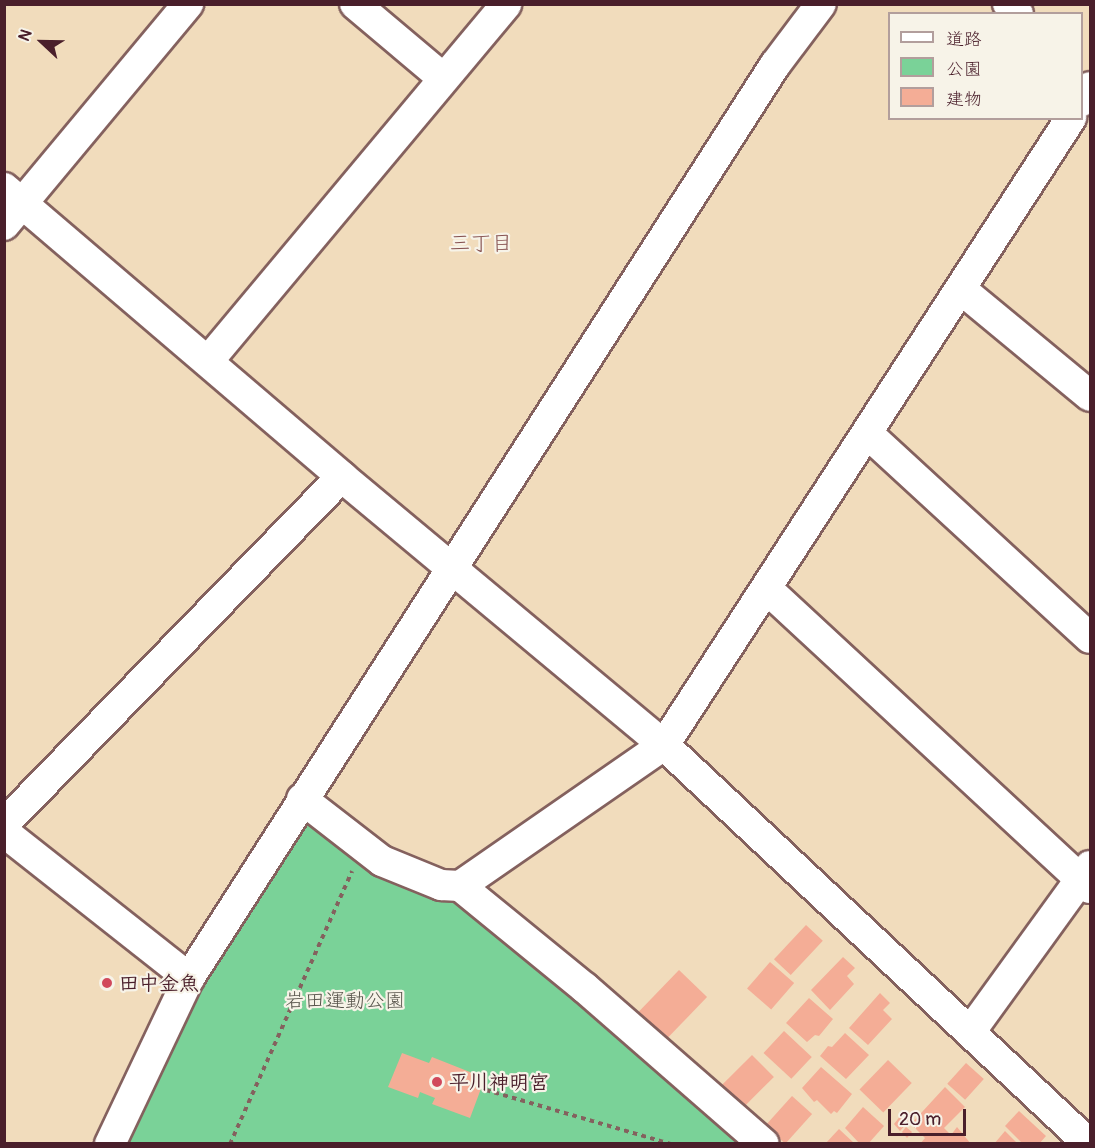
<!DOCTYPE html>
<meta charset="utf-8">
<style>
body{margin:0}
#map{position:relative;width:1095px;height:1148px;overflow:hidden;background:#f1dcbc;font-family:Pangolin,"Klee One",sans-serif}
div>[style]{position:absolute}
.green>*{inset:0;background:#7ad298}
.building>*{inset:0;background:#f4ad96;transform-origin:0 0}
.path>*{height:4px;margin-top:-2px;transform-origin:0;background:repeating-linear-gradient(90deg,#84615e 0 4.5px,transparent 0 9px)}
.roads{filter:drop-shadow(2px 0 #84615e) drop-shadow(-2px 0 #84615e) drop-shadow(0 2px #84615e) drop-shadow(0 -2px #84615e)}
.minor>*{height:30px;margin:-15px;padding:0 15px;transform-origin:15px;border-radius:15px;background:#fff}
.dots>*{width:16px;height:16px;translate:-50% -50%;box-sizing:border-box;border:3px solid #f7f3e8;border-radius:50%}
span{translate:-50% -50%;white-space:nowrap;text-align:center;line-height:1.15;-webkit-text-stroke:4.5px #f7f3e8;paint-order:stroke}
.poi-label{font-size:20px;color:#4a1f2b;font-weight:700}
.left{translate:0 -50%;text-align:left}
.park-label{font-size:20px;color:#58554c}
.neighbourhood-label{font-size:21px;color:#865150}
.frame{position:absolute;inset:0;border:6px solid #4a1f2b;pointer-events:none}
.legend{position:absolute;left:888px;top:12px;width:195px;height:108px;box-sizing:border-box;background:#f7f3e8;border:2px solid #b29e9c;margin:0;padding:8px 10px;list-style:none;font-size:18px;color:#4a1f2b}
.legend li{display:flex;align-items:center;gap:12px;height:30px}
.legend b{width:30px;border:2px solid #b29e9c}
.north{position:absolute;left:12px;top:12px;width:60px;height:60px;-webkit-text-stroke:4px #f7f3e8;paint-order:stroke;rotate:292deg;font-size:16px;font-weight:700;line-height:24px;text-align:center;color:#4a1f2b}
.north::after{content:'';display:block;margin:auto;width:21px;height:27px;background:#4a1f2b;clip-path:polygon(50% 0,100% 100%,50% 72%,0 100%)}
.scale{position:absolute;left:888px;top:1109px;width:78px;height:27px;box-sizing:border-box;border:3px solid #4a1f2b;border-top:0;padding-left:8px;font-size:18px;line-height:21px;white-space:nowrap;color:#4a1f2b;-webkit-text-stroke:4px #f7f3e8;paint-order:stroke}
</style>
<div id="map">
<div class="green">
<i style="clip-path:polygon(302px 799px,441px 885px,763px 1144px,110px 1144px)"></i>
</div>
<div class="building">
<i style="left:806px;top:925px;width:23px;height:47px;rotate:43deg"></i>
<i style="clip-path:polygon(843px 957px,855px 968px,847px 976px,854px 984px,830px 1010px,811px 990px)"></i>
<i style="left:770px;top:962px;width:32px;height:35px;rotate:41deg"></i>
<i style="left:679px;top:970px;width:39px;height:59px;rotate:44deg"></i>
<i style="clip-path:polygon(880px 993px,890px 1003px,883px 1010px,892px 1019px,868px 1045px,849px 1028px)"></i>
<i style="clip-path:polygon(809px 998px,833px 1019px,819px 1036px,815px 1035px,807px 1042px,786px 1023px)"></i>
<i style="left:784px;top:1031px;width:38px;height:30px;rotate:43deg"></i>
<i style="clip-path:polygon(845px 1033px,869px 1055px,846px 1079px,820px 1056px,828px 1046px,832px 1047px)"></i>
<i style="clip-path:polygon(402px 1053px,429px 1063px,432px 1057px,485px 1078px,470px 1118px,432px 1104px,435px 1098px,420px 1092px,418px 1098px,388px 1087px)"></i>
<i style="left:752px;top:1055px;width:31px;height:44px;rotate:45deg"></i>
<i style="left:888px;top:1060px;width:33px;height:41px;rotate:44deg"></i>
<i style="left:966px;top:1063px;width:24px;height:28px;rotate:42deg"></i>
<i style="clip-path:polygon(821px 1067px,852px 1094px,837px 1113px,834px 1111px,831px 1114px,817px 1100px,814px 1102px,802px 1088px)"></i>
<i style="clip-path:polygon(945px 1087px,965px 1107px,944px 1128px,951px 1135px,957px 1127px,971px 1144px,920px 1144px,925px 1138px,911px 1124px)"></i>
<i style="left:792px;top:1096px;width:27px;height:40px;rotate:42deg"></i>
<i style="clip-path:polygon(863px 1107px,884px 1126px,868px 1144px,860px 1144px,845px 1128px)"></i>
<i style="clip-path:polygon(905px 1110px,912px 1117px,900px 1131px,894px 1124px)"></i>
<i style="clip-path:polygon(1019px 1111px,1046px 1136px,1039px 1144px,1023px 1144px,1005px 1126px)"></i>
<i style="clip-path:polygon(906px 1127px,912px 1132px,907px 1138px,902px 1132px)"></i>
<i style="clip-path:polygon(839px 1129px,855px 1144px,825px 1144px)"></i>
<i style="clip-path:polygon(1005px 1131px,1018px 1144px,994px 1144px)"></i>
</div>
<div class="path">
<i style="left:486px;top:1090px;width:193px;rotate:16.3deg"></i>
<i style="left:230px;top:1144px;width:299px;rotate:-65.9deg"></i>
</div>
<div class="roads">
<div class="minor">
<i style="left:355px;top:4px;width:115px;rotate:40.1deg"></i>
<i style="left:1008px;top:4px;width:14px;rotate:45deg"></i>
<i style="left:1082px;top:101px;width:16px;rotate:-60deg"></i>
<i style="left:4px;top:188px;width:445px;rotate:40.5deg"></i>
<i style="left:342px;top:477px;width:419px;rotate:39.8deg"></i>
<i style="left:664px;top:745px;width:583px;rotate:43.19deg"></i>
<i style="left:4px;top:225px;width:288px;rotate:-50.2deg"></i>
<i style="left:962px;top:290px;width:166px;rotate:39.6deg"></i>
<i style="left:208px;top:361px;width:465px;rotate:-50.1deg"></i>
<i style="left:868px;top:434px;width:301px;rotate:42.6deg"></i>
<i style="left:767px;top:589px;width:440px;rotate:42.8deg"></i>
<i style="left:302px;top:799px;width:101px;rotate:37.8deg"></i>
<i style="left:382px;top:861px;width:64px;rotate:22.1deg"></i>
<i style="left:441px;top:885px;width:19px;rotate:3deg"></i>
<i style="left:460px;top:886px;width:161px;rotate:39.2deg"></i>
<i style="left:585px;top:988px;width:237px;rotate:41.1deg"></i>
<i style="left:4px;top:824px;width:484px;rotate:-45.8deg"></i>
<i style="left:4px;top:832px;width:236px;rotate:38.3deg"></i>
<i style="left:460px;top:886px;width:248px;rotate:-34.7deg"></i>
<i style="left:664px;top:745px;width:748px;rotate:-57.01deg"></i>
<i style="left:970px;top:1032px;width:205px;rotate:-54.1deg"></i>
<i style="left:110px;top:1144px;width:184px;rotate:-64.6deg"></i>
<i style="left:189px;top:978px;width:1085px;rotate:-57.31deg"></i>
<i style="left:775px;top:65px;width:76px;rotate:-53deg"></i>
</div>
</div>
<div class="dots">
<i style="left:107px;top:983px;background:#d1495b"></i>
<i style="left:437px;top:1082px;background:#d1495b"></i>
</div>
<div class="poi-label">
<span class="left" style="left:119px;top:983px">田中金魚</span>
<span class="left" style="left:449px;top:1082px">平川神明宮</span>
</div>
<div class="park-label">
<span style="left:345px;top:1000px">岩田運動公園</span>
</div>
<div class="neighbourhood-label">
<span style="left:481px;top:244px">三丁目</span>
</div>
<div class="frame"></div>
<ul class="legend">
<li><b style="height:8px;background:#fff"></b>道路</li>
<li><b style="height:16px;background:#7ad298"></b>公園</li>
<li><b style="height:16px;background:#f4ad96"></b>建物</li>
</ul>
<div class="north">N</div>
<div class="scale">20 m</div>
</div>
